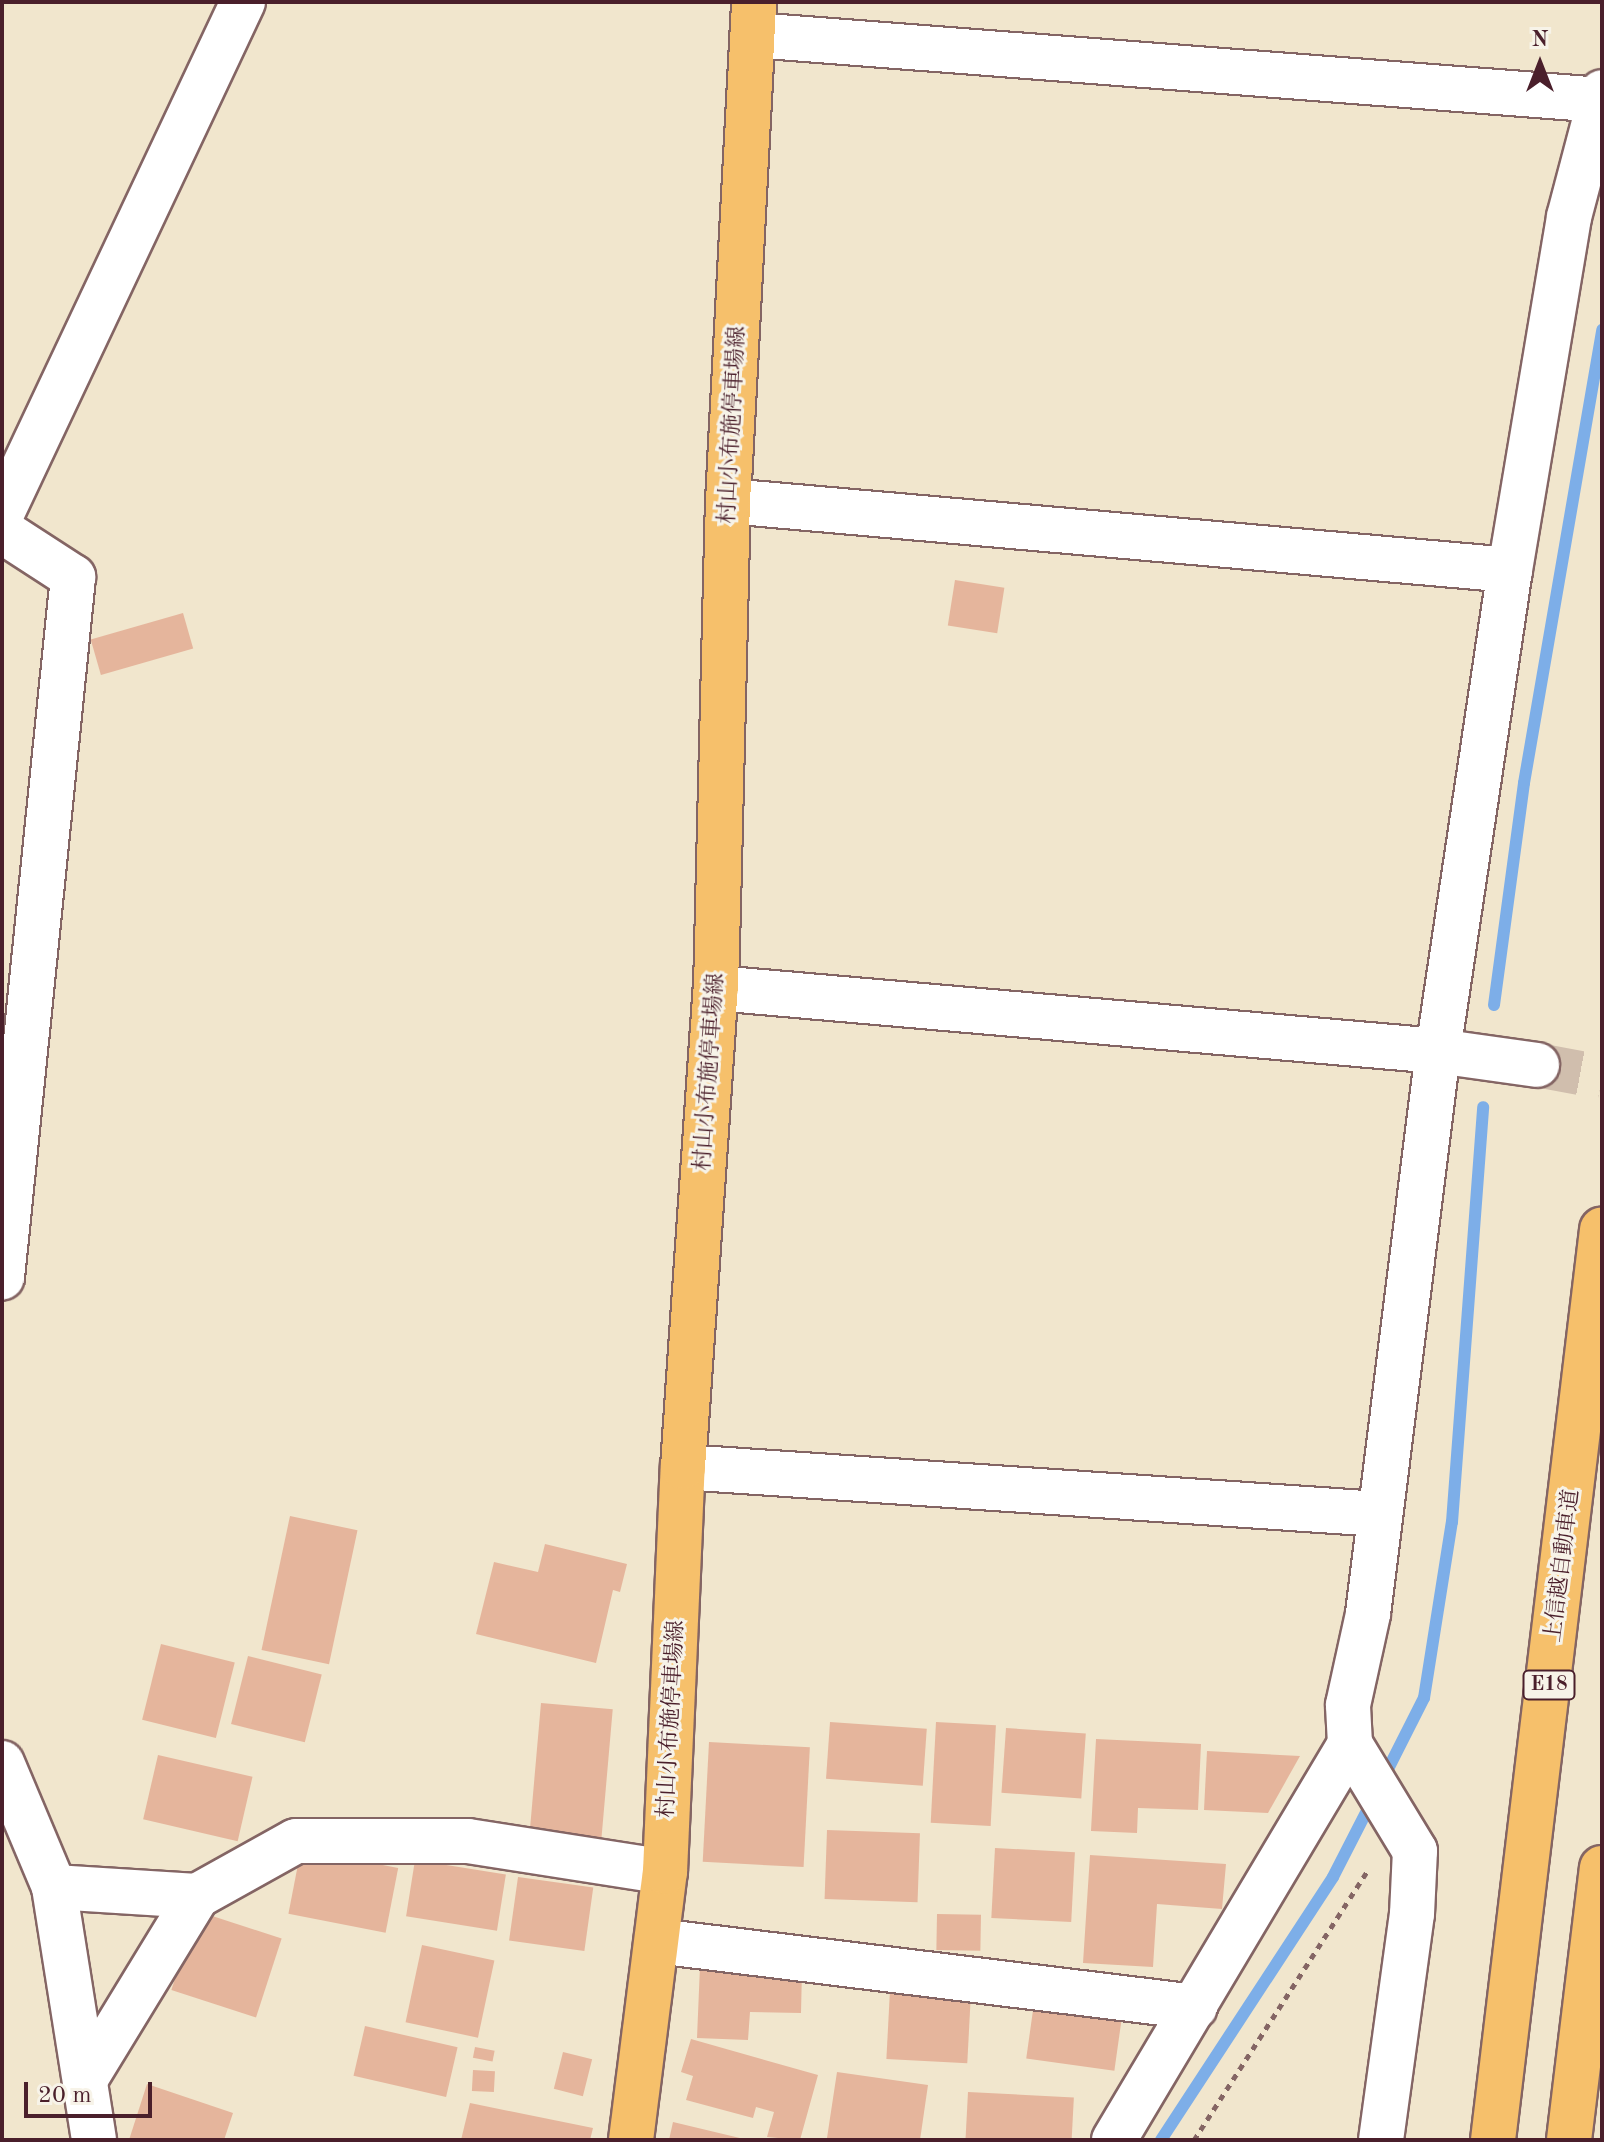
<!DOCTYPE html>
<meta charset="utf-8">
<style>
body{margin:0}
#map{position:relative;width:1604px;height:2142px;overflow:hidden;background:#f1e6cd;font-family:"Old Standard TT","Noto Serif JP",serif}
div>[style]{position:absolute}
.stream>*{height:12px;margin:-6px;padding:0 6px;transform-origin:6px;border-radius:6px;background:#7daee8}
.building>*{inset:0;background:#e5b59c;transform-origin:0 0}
.minor-tunnel>*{height:44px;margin-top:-22px;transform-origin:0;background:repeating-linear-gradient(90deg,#d0bead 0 44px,transparent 0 66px)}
.path>*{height:5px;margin-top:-2.5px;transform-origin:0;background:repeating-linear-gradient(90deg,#846564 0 6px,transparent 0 12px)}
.roads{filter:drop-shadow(2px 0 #846564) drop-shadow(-2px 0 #846564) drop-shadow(0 2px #846564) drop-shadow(0 -2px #846564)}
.minor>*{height:44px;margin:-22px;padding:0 22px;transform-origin:22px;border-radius:22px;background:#fff}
.major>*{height:44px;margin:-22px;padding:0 22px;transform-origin:22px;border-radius:22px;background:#f6c06b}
.highway>*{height:44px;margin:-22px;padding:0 22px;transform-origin:22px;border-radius:22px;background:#f6c06b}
span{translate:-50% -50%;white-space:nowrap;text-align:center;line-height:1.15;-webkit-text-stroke:6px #f7f3e8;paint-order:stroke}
.shield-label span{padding:2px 6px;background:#f7f3e8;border:2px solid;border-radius:6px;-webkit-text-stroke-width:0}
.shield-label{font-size:20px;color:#4a1f2b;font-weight:700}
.street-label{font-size:22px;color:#4a1f2b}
.frame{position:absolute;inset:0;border:4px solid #4a1f2b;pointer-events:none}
.north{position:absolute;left:1500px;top:24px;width:80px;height:80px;-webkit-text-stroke:6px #f7f3e8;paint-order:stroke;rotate:0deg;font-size:22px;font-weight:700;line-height:32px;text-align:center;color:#4a1f2b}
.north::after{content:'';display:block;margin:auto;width:28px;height:36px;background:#4a1f2b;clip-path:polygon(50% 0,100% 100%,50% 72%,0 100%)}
.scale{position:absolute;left:24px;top:2082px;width:128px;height:36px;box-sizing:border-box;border:4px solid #4a1f2b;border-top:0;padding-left:10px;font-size:24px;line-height:28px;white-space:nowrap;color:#4a1f2b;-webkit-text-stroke:6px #f7f3e8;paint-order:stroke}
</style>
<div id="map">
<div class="stream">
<i style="left:1494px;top:1005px;width:224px;rotate:-82.3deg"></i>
<i style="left:1524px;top:783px;width:460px;rotate:-80.2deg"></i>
<i style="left:1383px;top:1779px;width:91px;rotate:-63.2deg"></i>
<i style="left:1424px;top:1698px;width:178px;rotate:-81deg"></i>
<i style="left:1452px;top:1522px;width:416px;rotate:-85.7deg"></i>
<i style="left:1161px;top:2140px;width:314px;rotate:-56.8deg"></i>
<i style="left:1333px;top:1877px;width:88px;rotate:-62.9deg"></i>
</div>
<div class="building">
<i style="left:955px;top:580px;width:50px;height:46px;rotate:9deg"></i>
<i style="left:183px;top:613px;width:37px;height:96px;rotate:74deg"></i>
<i style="left:290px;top:1516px;width:69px;height:137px;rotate:12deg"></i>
<i style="clip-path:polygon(545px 1544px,627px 1564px,620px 1592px,613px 1590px,596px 1663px,476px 1634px,494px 1562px,538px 1572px)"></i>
<i style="left:161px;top:1644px;width:76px;height:78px;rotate:14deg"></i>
<i style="left:248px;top:1656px;width:76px;height:70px;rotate:14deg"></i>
<i style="left:541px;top:1703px;width:72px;height:136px;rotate:5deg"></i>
<i style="left:830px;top:1722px;width:97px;height:57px;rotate:4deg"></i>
<i style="left:936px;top:1722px;width:60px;height:101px;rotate:3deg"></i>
<i style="left:1006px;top:1728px;width:80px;height:65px;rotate:4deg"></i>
<i style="clip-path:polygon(1096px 1739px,1201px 1744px,1198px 1810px,1138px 1808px,1137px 1833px,1091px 1831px)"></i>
<i style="left:709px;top:1742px;width:101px;height:120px;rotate:3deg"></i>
<i style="clip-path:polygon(1207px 1751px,1300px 1756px,1268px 1813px,1204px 1810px)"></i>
<i style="left:158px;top:1755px;width:97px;height:66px;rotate:13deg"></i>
<i style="left:827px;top:1830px;width:93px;height:69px;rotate:2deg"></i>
<i style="left:995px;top:1848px;width:80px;height:70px;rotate:3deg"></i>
<i style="left:301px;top:1849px;width:99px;height:66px;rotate:11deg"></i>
<i style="clip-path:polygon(1090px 1855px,1226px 1864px,1222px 1909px,1157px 1904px,1153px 1967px,1083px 1963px)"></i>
<i style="left:415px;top:1860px;width:92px;height:57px;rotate:9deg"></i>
<i style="left:518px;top:1877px;width:76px;height:64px;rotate:8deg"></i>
<i style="left:197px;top:1911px;width:89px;height:83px;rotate:18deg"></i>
<i style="left:937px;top:1914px;width:44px;height:36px;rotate:1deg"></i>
<i style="left:422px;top:1945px;width:74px;height:79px;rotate:12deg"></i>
<i style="clip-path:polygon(700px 1966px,802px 1970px,801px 2013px,750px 2012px,748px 2040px,697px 2038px)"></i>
<i style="left:890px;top:1990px;width:81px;height:69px;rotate:3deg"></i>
<i style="left:1035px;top:1996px;width:89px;height:63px;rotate:8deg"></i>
<i style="left:365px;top:2026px;width:95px;height:51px;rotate:13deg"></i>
<i style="clip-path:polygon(691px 2039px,818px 2075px,800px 2140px,767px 2137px,774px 2112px,756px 2107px,753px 2118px,686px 2100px,693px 2076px,681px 2072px)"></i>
<i style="left:475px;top:2047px;width:20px;height:11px;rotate:11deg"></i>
<i style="left:563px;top:2052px;width:30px;height:38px;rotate:14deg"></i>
<i style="left:473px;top:2070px;width:22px;height:21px;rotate:3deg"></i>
<i style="clip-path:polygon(837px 2072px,928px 2085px,920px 2140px,827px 2138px)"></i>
<i style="clip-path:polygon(147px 2084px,233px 2113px,224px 2140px,129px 2140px)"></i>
<i style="left:968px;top:2092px;width:106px;height:48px;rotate:3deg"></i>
<i style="clip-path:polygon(470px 2103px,593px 2128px,590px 2140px,461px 2140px)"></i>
<i style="clip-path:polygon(673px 2122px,744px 2139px,744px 2140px,669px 2140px)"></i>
</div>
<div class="minor-tunnel">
<i style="left:1537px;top:1065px;width:66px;rotate:10.5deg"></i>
</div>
<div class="path">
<i style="left:1194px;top:2140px;width:323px;rotate:-57.2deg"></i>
</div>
<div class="roads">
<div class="minor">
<i style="left:753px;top:35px;width:851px;rotate:4.38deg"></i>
<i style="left:728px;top:501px;width:785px;rotate:5.04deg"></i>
<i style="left:2px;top:513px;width:565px;rotate:-64.75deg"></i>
<i style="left:2px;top:531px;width:85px;rotate:32.9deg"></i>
<i style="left:73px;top:577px;width:704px;rotate:95.79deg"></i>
<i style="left:716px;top:988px;width:725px;rotate:4.99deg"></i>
<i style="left:1438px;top:1051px;width:100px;rotate:8deg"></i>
<i style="left:683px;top:1467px;width:699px;rotate:3.86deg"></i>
<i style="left:2px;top:1763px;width:134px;rotate:67.2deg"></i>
<i style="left:54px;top:1887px;width:256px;rotate:81deg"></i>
<i style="left:54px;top:1887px;width:143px;rotate:3.6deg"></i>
<i style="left:657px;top:1941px;width:542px;rotate:6.99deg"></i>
<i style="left:86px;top:2078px;width:213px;rotate:-58.6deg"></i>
<i style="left:197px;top:1896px;width:113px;rotate:-29.1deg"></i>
<i style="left:296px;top:1841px;width:172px"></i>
<i style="left:468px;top:1841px;width:199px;rotate:8.9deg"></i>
<i style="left:1114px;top:2140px;width:461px;rotate:-59.2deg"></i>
<i style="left:1381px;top:2140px;width:228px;rotate:-82.2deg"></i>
<i style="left:1412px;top:1914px;width:63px;rotate:-87.3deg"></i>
<i style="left:1415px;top:1851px;width:125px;rotate:-121.3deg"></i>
<i style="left:1350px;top:1744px;width:39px;rotate:-93deg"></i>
<i style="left:1348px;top:1705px;width:93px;rotate:-77.6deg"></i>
<i style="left:1368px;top:1614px;width:567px;rotate:-82.91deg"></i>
<i style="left:1438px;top:1051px;width:486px;rotate:-81.5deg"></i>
<i style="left:1510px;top:570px;width:358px;rotate:-80.5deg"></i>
<i style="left:1569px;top:217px;width:129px;rotate:-75.2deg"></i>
</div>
<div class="major">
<i style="left:631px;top:2140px;width:270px;rotate:-82.8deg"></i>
<i style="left:665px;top:1872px;width:405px;rotate:-87.5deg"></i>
<i style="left:683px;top:1467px;width:480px;rotate:-86.1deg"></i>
<i style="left:716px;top:988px;width:487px;rotate:-88.6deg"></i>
<i style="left:728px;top:501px;width:500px;rotate:-87deg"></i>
</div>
<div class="highway">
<i style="left:1493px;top:2140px;width:917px;rotate:-83.17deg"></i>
<i style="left:1569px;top:2140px;width:274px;rotate:-83.1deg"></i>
</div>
</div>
<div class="shield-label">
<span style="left:1549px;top:1685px">E18</span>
</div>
<div class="street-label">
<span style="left:733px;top:425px;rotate:-87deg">村山小布施停車場線</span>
<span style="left:710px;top:1072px;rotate:-86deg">村山小布施停車場線</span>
<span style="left:1563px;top:1566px;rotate:-83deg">上信越自動車道</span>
<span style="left:672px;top:1719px;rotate:-87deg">村山小布施停車場線</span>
</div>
<div class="frame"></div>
<div class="north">N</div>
<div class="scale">20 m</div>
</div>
